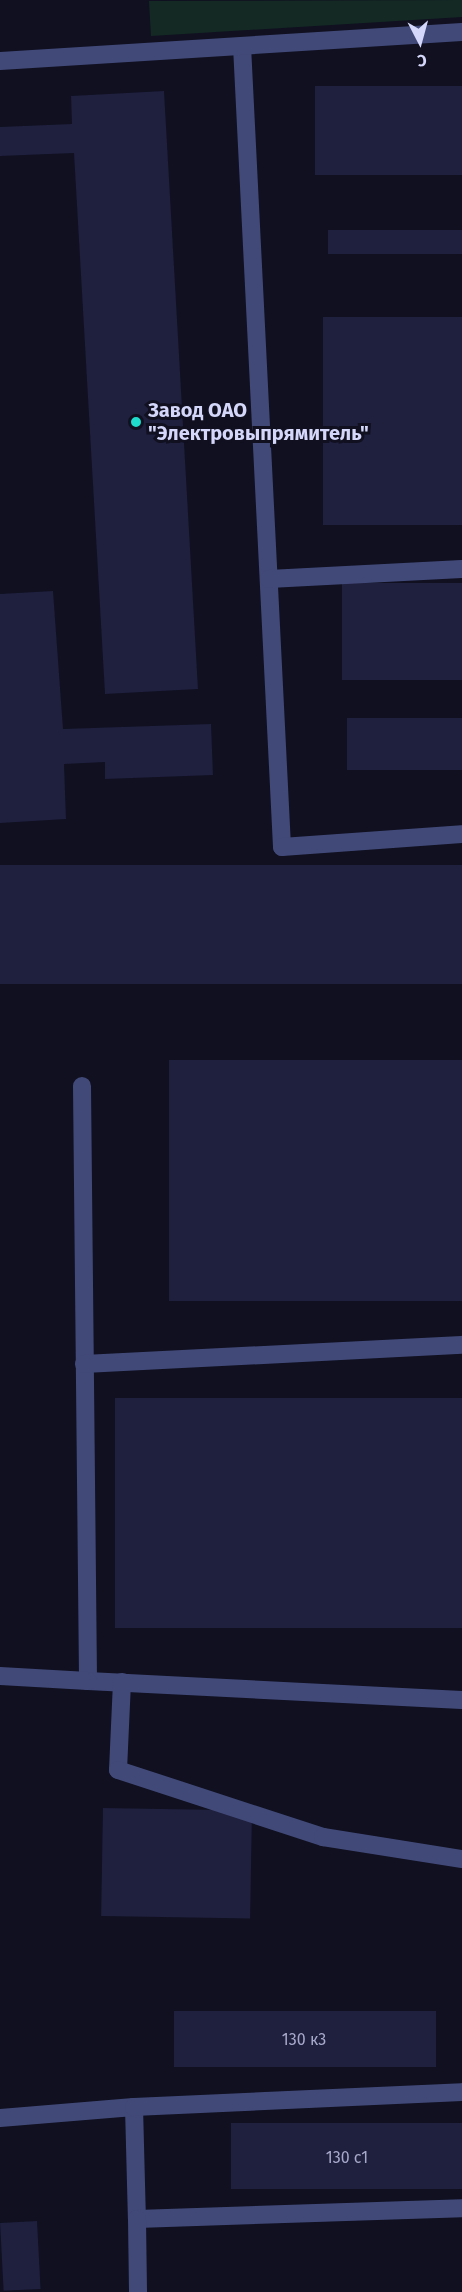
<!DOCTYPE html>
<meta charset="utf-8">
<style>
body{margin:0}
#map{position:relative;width:462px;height:2292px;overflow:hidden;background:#101020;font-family:"Fira Sans",sans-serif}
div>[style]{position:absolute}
.green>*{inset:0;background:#142924}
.building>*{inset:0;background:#1f1f3e;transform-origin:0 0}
.minor>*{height:18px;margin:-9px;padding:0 9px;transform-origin:9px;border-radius:9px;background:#414978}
.dots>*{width:16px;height:16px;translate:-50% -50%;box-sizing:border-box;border:3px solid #101020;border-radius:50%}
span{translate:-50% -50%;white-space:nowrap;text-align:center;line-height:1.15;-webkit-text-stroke:6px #101020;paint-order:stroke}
.number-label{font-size:16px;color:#a7a9ca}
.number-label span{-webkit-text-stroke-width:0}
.poi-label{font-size:20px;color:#d4d7f9;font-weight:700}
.left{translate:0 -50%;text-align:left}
.north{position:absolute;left:390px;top:12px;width:60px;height:60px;-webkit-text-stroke:4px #101020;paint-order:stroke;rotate:174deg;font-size:16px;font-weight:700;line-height:24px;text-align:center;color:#d4d7f9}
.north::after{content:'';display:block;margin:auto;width:21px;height:27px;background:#d4d7f9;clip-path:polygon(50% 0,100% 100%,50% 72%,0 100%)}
</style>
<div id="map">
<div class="green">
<i style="clip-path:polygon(462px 0,462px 17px,151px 36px,149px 1px)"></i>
</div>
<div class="building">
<i style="left:462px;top:86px;width:89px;height:147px;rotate:90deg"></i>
<i style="clip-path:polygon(164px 91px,198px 689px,105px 694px,74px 153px,0 156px,0 127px,72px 124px,71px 96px)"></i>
<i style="left:462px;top:230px;width:24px;height:134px;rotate:90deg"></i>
<i style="left:462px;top:317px;width:208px;height:139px;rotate:90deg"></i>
<i style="left:462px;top:583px;width:97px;height:120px;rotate:90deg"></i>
<i style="clip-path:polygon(53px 591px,63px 729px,211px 724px,213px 775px,105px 779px,105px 762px,64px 764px,66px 819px,0 823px,0 594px)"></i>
<i style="left:462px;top:718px;width:52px;height:115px;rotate:90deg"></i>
<i style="left:462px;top:865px;width:119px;height:463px;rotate:90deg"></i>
<i style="left:462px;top:1060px;width:241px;height:293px;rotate:90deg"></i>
<i style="left:462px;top:1398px;width:230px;height:347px;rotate:90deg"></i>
<i style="left:103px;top:1808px;width:149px;height:108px;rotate:1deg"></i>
<i style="left:174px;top:2011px;width:262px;height:56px"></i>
<i style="left:462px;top:2123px;width:66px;height:231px;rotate:90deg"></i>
<i style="left:37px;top:2221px;width:68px;height:37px;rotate:87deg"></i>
</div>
<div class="minor">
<i style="left:242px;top:46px;width:802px;rotate:87.14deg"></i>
<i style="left:282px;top:847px;width:180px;rotate:-4.1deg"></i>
<i style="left:0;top:61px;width:463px;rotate:-3.6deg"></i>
<i style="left:269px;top:579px;width:193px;rotate:-3deg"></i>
<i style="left:82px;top:1086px;width:595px;rotate:89.42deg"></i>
<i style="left:88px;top:1681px;width:374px;rotate:2.9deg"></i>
<i style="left:84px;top:1364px;width:378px;rotate:-2.9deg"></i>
<i style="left:0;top:1676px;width:88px;rotate:3.3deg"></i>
<i style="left:122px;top:1682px;width:88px;rotate:92.6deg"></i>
<i style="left:118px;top:1770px;width:216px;rotate:18.1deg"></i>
<i style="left:323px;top:1837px;width:141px;rotate:9deg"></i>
<i style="left:134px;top:2107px;width:112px;rotate:88.5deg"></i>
<i style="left:137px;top:2219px;width:325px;rotate:-1.9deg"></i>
<i style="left:0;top:2118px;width:134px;rotate:-4.7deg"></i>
<i style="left:134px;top:2107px;width:328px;rotate:-2.6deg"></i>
<i style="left:137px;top:2219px;width:73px;rotate:89.2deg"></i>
</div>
<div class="dots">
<i style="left:136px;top:422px;background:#1edbcb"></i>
</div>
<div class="number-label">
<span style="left:304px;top:2040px">130 к3</span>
<span style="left:347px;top:2158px">130 с1</span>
</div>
<div class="poi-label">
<span class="left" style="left:148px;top:422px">Завод ОАО<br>"Электровыпрямитель"</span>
</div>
<div class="north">С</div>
</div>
